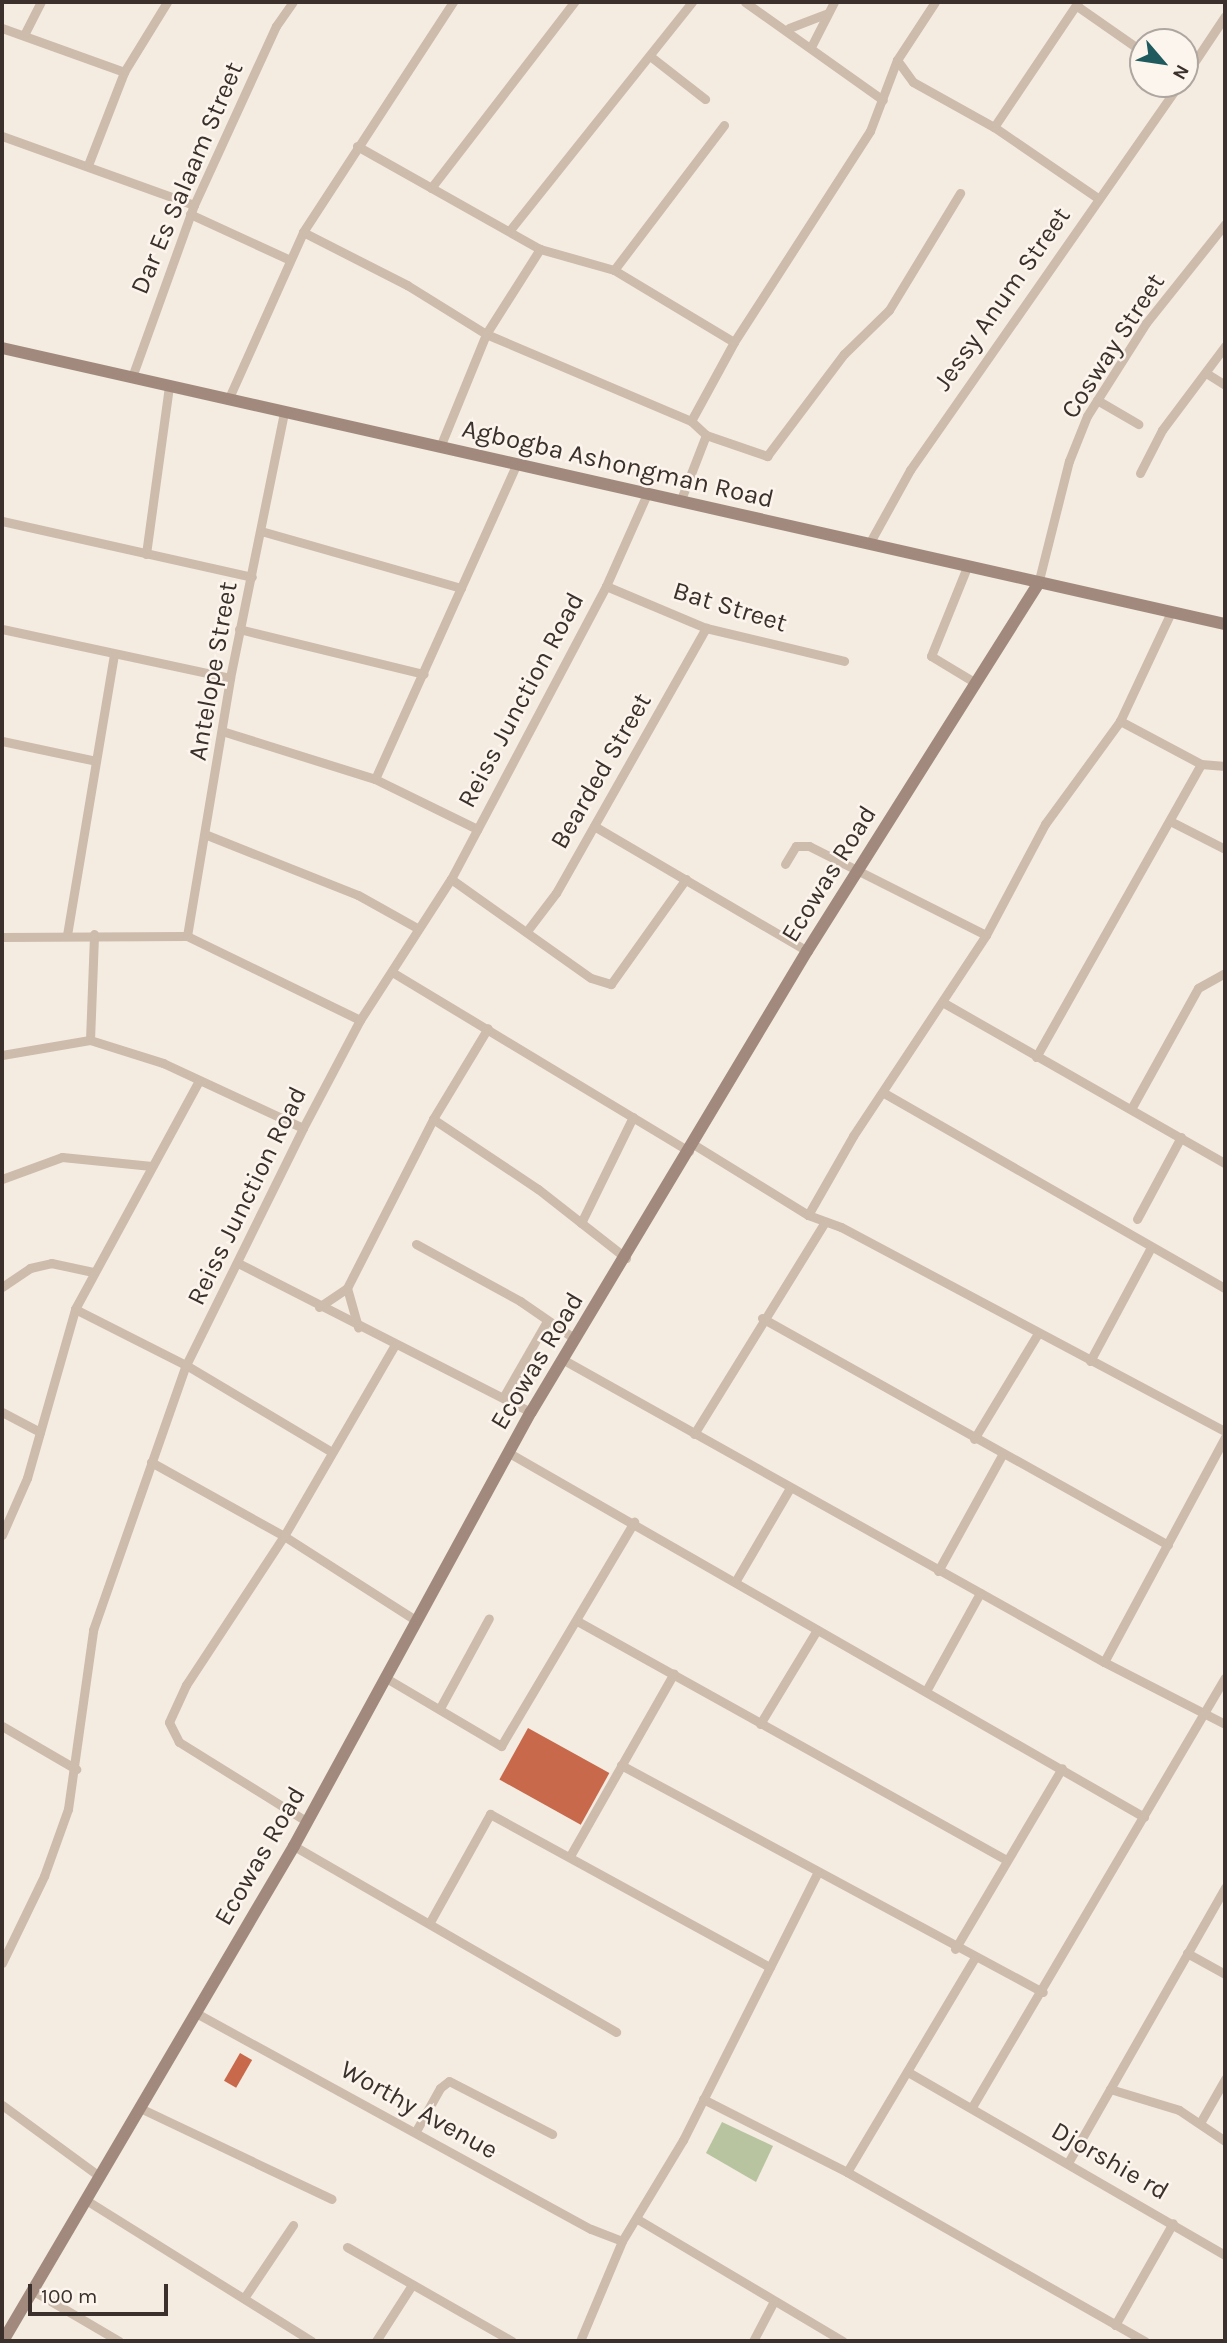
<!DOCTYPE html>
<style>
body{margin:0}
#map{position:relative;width:1227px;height:2343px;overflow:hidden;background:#f4ebe1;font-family:Karla,sans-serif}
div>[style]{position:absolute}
.green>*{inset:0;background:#b8c4a0}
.building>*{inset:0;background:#c8694b;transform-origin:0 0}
.street>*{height:9px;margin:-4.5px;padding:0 4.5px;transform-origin:4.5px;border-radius:4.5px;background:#cdbbac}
.secondary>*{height:12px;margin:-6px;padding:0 6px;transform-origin:6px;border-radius:6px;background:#a18a7d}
span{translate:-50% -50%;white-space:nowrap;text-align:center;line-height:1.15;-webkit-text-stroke:5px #fbf5ee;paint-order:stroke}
.street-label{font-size:26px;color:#3b302b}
.frame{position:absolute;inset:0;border:4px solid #3b302b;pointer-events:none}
.north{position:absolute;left:1129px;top:28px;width:70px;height:70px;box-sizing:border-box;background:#fbf5ee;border:2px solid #aea6a0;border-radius:50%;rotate:119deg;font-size:19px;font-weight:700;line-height:28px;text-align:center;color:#3b302b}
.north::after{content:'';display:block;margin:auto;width:24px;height:32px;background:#1f5a5e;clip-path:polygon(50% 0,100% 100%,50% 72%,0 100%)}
.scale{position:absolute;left:28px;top:2284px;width:140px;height:32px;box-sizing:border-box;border:4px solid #3b302b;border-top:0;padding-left:9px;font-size:21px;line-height:24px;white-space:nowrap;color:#3b302b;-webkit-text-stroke:5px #fbf5ee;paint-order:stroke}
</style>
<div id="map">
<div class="green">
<i style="clip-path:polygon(722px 2122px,773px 2146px,756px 2182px,706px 2153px)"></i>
</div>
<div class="building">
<i style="left:528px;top:1728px;width:93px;height:59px;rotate:29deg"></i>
<i style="left:240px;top:2053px;width:14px;height:32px;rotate:30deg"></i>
</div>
<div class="street">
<i style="left:745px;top:2px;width:169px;rotate:35.4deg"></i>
<i style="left:1077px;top:6px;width:80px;rotate:34.9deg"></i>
<i style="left:2px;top:28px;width:130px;rotate:19.8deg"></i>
<i style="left:789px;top:28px;width:40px;rotate:-21deg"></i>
<i style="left:25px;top:33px;width:35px;rotate:-63deg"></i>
<i style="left:812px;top:45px;width:48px;rotate:-62.9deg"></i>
<i style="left:650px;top:56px;width:70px;rotate:38deg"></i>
<i style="left:897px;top:60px;width:27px;rotate:54deg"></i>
<i style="left:913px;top:82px;width:93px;rotate:29.1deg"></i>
<i style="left:994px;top:127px;width:127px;rotate:34.4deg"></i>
<i style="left:1185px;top:76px;width:72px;rotate:-56.3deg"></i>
<i style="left:994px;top:127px;width:151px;rotate:-56.1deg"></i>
<i style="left:2px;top:136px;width:204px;rotate:19.8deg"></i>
<i style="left:357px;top:146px;width:210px;rotate:29.4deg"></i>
<i style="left:540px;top:249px;width:77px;rotate:15.8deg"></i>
<i style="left:614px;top:270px;width:140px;rotate:31deg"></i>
<i style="left:88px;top:165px;width:100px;rotate:-68.8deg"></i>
<i style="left:124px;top:72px;width:82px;rotate:-58.4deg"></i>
<i style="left:431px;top:188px;width:235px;rotate:-52.4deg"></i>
<i style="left:190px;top:214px;width:108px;rotate:24.7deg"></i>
<i style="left:510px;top:230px;width:292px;rotate:-51.4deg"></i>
<i style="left:303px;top:232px;width:117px;rotate:27deg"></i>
<i style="left:407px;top:285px;width:93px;rotate:31.8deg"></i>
<i style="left:486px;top:334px;width:223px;rotate:23deg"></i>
<i style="left:691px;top:421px;width:21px;rotate:43deg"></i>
<i style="left:706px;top:435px;width:65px;rotate:19deg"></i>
<i style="left:767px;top:456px;width:128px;rotate:-53deg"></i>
<i style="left:844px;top:354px;width:63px;rotate:-44.4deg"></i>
<i style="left:889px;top:310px;width:137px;rotate:-58.7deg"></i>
<i style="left:614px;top:270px;width:182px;rotate:-52.8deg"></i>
<i style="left:1206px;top:373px;width:22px;rotate:32deg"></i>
<i style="left:132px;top:377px;width:183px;rotate:-70.2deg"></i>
<i style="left:194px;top:205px;width:197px;rotate:-65.4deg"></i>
<i style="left:276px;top:26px;width:29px;rotate:-55deg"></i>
<i style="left:228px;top:400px;width:184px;rotate:-65.9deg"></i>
<i style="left:303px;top:232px;width:275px;rotate:-56.9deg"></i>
<i style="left:1097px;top:400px;width:48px;rotate:30.3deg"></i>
<i style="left:691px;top:421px;width:90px;rotate:-61.4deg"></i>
<i style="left:734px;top:342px;width:251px;rotate:-57.2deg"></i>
<i style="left:870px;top:131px;width:76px;rotate:-69.2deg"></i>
<i style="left:897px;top:60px;width:69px;rotate:-56.8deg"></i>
<i style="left:440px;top:447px;width:122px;rotate:-67.8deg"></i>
<i style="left:486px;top:334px;width:101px;rotate:-57.6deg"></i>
<i style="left:1140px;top:473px;width:48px;rotate:-62.9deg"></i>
<i style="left:1162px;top:430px;width:105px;rotate:-53.1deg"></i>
<i style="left:680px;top:502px;width:72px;rotate:-68.8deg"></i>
<i style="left:2px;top:521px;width:256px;rotate:12.6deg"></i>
<i style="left:261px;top:531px;width:208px;rotate:15.9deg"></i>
<i style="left:869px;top:544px;width:85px;rotate:-61deg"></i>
<i style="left:910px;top:470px;width:470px;rotate:-55.1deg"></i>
<i style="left:146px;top:554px;width:169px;rotate:-82.2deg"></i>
<i style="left:967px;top:567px;width:96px;rotate:112deg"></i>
<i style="left:931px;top:656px;width:52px;rotate:31deg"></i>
<i style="left:1038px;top:584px;width:127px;rotate:-75.9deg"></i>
<i style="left:1069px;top:461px;width:48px;rotate:-68.2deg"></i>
<i style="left:1087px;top:416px;width:110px;rotate:-57.6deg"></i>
<i style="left:1146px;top:323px;width:127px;rotate:-51.4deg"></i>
<i style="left:606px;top:586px;width:108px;rotate:22.8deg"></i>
<i style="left:706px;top:628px;width:142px;rotate:13.4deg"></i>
<i style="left:2px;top:629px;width:233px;rotate:12.1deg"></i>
<i style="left:239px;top:629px;width:190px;rotate:13.7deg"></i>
<i style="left:222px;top:731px;width:160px;rotate:17.4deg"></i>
<i style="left:375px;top:779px;width:114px;rotate:26.1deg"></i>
<i style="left:2px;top:741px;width:96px;rotate:12deg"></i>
<i style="left:1201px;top:764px;width:24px;rotate:5deg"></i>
<i style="left:375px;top:779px;width:344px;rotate:-65.8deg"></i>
<i style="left:1172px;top:822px;width:59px;rotate:27deg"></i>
<i style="left:594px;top:826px;width:247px;rotate:30.4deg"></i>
<i style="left:207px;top:835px;width:162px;rotate:21.7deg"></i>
<i style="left:358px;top:895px;width:68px;rotate:29.2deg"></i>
<i style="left:785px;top:864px;width:21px;rotate:-59deg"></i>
<i style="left:796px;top:846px;width:13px"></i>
<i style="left:809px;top:846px;width:198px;rotate:26.7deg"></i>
<i style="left:451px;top:879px;width:171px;rotate:35.3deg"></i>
<i style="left:591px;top:978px;width:21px;rotate:17deg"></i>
<i style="left:611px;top:984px;width:129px;rotate:-54.5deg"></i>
<i style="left:527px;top:931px;width:48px;rotate:-52.7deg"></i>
<i style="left:556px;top:893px;width:305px;rotate:-60.5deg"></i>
<i style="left:67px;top:935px;width:284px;rotate:-80.5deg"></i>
<i style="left:187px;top:936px;width:262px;rotate:-80.5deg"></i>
<i style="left:230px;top:678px;width:270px;rotate:-78.5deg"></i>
<i style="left:2px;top:937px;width:185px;rotate:-0.3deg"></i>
<i style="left:187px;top:936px;width:192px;rotate:25.9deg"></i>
<i style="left:392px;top:972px;width:347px;rotate:31.1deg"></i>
<i style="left:944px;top:1003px;width:323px;rotate:29.7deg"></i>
<i style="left:90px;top:1040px;width:106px;rotate:-87.8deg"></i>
<i style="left:2px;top:1055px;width:89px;rotate:-9.7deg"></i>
<i style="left:90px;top:1040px;width:77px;rotate:17.5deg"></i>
<i style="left:163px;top:1063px;width:154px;rotate:24.9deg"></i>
<i style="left:1036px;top:1057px;width:336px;rotate:-60.6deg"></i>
<i style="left:1201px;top:764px;width:92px;rotate:-152deg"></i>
<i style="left:884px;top:1093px;width:393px;rotate:29.8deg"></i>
<i style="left:1131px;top:1109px;width:138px;rotate:-61deg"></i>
<i style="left:1198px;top:988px;width:31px;rotate:-29deg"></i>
<i style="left:433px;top:1119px;width:126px;rotate:33.7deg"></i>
<i style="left:538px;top:1189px;width:112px;rotate:38.1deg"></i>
<i style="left:693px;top:1144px;width:135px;rotate:31.7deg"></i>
<i style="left:808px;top:1215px;width:35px;rotate:20deg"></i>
<i style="left:841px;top:1227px;width:435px;rotate:28deg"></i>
<i style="left:2px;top:1179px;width:64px;rotate:-20.1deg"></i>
<i style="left:62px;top:1157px;width:90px;rotate:5.7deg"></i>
<i style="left:808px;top:1215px;width:91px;rotate:-60.3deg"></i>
<i style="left:853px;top:1136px;width:241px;rotate:-56.5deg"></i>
<i style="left:986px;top:935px;width:126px;rotate:-62deg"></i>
<i style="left:1045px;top:824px;width:127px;rotate:-53.9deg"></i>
<i style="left:1120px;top:721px;width:120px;rotate:-64.9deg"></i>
<i style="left:1137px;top:1219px;width:93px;rotate:-61.8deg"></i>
<i style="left:581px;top:1223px;width:118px;rotate:-63.9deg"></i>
<i style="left:416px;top:1244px;width:119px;rotate:28.7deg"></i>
<i style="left:520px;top:1301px;width:67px;rotate:34.6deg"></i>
<i style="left:238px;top:1263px;width:329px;rotate:27deg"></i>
<i style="left:2px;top:1287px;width:34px;rotate:-34deg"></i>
<i style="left:30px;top:1268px;width:22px;rotate:-13deg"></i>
<i style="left:51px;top:1263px;width:43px;rotate:12.1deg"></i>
<i style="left:347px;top:1288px;width:41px;rotate:74.2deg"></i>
<i style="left:319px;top:1307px;width:34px;rotate:-34deg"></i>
<i style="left:347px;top:1288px;width:190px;rotate:-63deg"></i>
<i style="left:433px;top:1119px;width:106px;rotate:-58.9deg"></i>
<i style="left:75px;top:1309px;width:124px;rotate:26.8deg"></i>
<i style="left:186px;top:1365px;width:168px;rotate:30.8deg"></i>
<i style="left:762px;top:1318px;width:465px;rotate:29.2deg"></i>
<i style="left:562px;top:1359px;width:621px;rotate:29.21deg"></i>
<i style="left:1104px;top:1662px;width:136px;rotate:27.1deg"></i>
<i style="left:1090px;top:1361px;width:129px;rotate:-61.8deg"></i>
<i style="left:504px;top:1396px;width:86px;rotate:-60.2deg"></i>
<i style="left:2px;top:1412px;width:43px;rotate:27.8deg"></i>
<i style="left:694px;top:1434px;width:249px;rotate:-58.3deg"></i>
<i style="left:974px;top:1439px;width:122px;rotate:-58.8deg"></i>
<i style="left:509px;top:1453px;width:732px;rotate:29.82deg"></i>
<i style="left:151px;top:1462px;width:152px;rotate:29.1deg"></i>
<i style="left:284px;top:1536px;width:158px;rotate:32.6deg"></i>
<i style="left:2px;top:1535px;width:62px;rotate:-66.3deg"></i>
<i style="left:27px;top:1478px;width:176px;rotate:-74.1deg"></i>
<i style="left:75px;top:1309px;width:260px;rotate:-61.5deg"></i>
<i style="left:938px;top:1571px;width:132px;rotate:-61.1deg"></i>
<i style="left:735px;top:1582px;width:109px;rotate:-59.7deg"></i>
<i style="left:579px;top:1622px;width:489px;rotate:29.1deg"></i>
<i style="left:1104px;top:1662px;width:255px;rotate:-61.7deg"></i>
<i style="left:386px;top:1678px;width:134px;rotate:30.6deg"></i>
<i style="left:501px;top:1746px;width:261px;rotate:-59.3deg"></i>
<i style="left:926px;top:1691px;width:112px;rotate:-61.1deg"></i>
<i style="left:440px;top:1708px;width:102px;rotate:-61.4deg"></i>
<i style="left:760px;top:1724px;width:110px;rotate:-58.8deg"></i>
<i style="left:2px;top:1726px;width:86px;rotate:30.2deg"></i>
<i style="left:621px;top:1765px;width:479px;rotate:28.3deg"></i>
<i style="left:306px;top:1821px;width:150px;rotate:-148.1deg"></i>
<i style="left:179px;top:1742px;width:22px;rotate:-117deg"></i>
<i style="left:169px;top:1722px;width:41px;rotate:-65.3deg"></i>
<i style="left:186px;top:1685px;width:178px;rotate:-56.7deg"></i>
<i style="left:284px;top:1536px;width:220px;rotate:-59.9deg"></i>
<i style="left:294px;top:1846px;width:372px;rotate:30deg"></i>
<i style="left:570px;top:1856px;width:210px;rotate:-60.4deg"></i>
<i style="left:430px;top:1922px;width:124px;rotate:-60.9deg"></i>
<i style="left:490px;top:1814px;width:319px;rotate:28.7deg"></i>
<i style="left:955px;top:1949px;width:210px;rotate:-59.4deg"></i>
<i style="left:1187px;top:1953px;width:43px;rotate:28.9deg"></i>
<i style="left:2px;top:1963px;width:97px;rotate:-64.2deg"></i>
<i style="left:44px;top:1876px;width:71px;rotate:-70.3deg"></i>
<i style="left:68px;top:1809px;width:181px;rotate:-82deg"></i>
<i style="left:93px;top:1630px;width:281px;rotate:-70.7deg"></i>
<i style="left:186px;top:1365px;width:264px;rotate:-63.7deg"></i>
<i style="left:303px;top:1128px;width:122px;rotate:-62.2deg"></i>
<i style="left:360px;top:1020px;width:168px;rotate:-57.2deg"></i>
<i style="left:451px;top:879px;width:331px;rotate:-62.1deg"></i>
<i style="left:606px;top:586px;width:101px;rotate:-66deg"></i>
<i style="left:196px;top:2013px;width:450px;rotate:28.7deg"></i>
<i style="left:591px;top:2229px;width:33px;rotate:21deg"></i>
<i style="left:908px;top:2072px;width:366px;rotate:30deg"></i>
<i style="left:1110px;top:2089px;width:72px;rotate:16.9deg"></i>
<i style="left:1179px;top:2110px;width:55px;rotate:34deg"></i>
<i style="left:703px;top:2099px;width:161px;rotate:26.9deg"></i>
<i style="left:847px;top:2172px;width:343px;rotate:29.6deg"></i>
<i style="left:2px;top:2105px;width:120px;rotate:36.2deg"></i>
<i style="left:972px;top:2107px;width:498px;rotate:-59.5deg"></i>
<i style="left:140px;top:2108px;width:212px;rotate:25.4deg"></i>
<i style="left:1200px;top:2123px;width:51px;rotate:-60.4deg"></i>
<i style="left:416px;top:2131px;width:49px;rotate:-60.8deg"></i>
<i style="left:440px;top:2088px;width:11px;rotate:-38deg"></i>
<i style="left:449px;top:2081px;width:116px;rotate:27.2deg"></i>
<i style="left:1069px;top:2161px;width:315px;rotate:-60.3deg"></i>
<i style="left:847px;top:2172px;width:248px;rotate:-59.2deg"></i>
<i style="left:86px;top:2200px;width:266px;rotate:32deg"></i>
<i style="left:639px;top:2220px;width:237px;rotate:30.7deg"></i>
<i style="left:347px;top:2247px;width:190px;rotate:29.7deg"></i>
<i style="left:32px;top:2290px;width:101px;rotate:30.4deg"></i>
<i style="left:244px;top:2298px;width:88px;rotate:-56.1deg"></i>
<i style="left:1115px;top:2325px;width:117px;rotate:-60.4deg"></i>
<i style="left:376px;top:2341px;width:67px;rotate:-57.3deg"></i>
<i style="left:580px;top:2341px;width:108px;rotate:-67.2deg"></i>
<i style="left:622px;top:2241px;width:118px;rotate:-58.9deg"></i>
<i style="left:683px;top:2140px;width:299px;rotate:-63.3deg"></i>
<i style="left:753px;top:2341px;width:45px;rotate:-62.3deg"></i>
</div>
<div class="secondary">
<i style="left:2px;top:348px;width:1254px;rotate:12.72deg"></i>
<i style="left:3px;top:2341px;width:574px;rotate:-59.55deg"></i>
<i style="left:294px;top:1846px;width:494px;rotate:-61.4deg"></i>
<i style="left:531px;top:1412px;width:537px;rotate:-59.09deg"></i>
<i style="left:807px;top:951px;width:434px;rotate:-57.8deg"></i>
</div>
<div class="street-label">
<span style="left:187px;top:178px;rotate:-67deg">Dar Es Salaam Street</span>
<span style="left:1002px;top:299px;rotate:-55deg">Jessy Anum Street</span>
<span style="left:1113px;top:346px;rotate:-57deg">Cosway Street</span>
<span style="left:618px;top:464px;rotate:13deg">Agbogba Ashongman Road</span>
<span style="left:730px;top:607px;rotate:17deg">Bat Street</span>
<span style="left:213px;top:671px;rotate:-80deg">Antelope Street</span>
<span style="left:521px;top:700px;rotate:-62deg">Reiss Junction Road</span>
<span style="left:601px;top:771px;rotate:-60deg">Bearded Street</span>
<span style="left:829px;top:874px;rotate:-58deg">Ecowas Road</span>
<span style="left:247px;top:1196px;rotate:-64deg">Reiss Junction Road</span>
<span style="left:537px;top:1361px;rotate:-59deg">Ecowas Road</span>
<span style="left:260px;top:1856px;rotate:-60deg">Ecowas Road</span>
<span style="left:419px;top:2110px;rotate:29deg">Worthy Avenue</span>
<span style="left:1110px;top:2161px;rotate:30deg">Djorshie rd</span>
</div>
<div class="frame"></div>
<div class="north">N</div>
<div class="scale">100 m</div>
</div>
